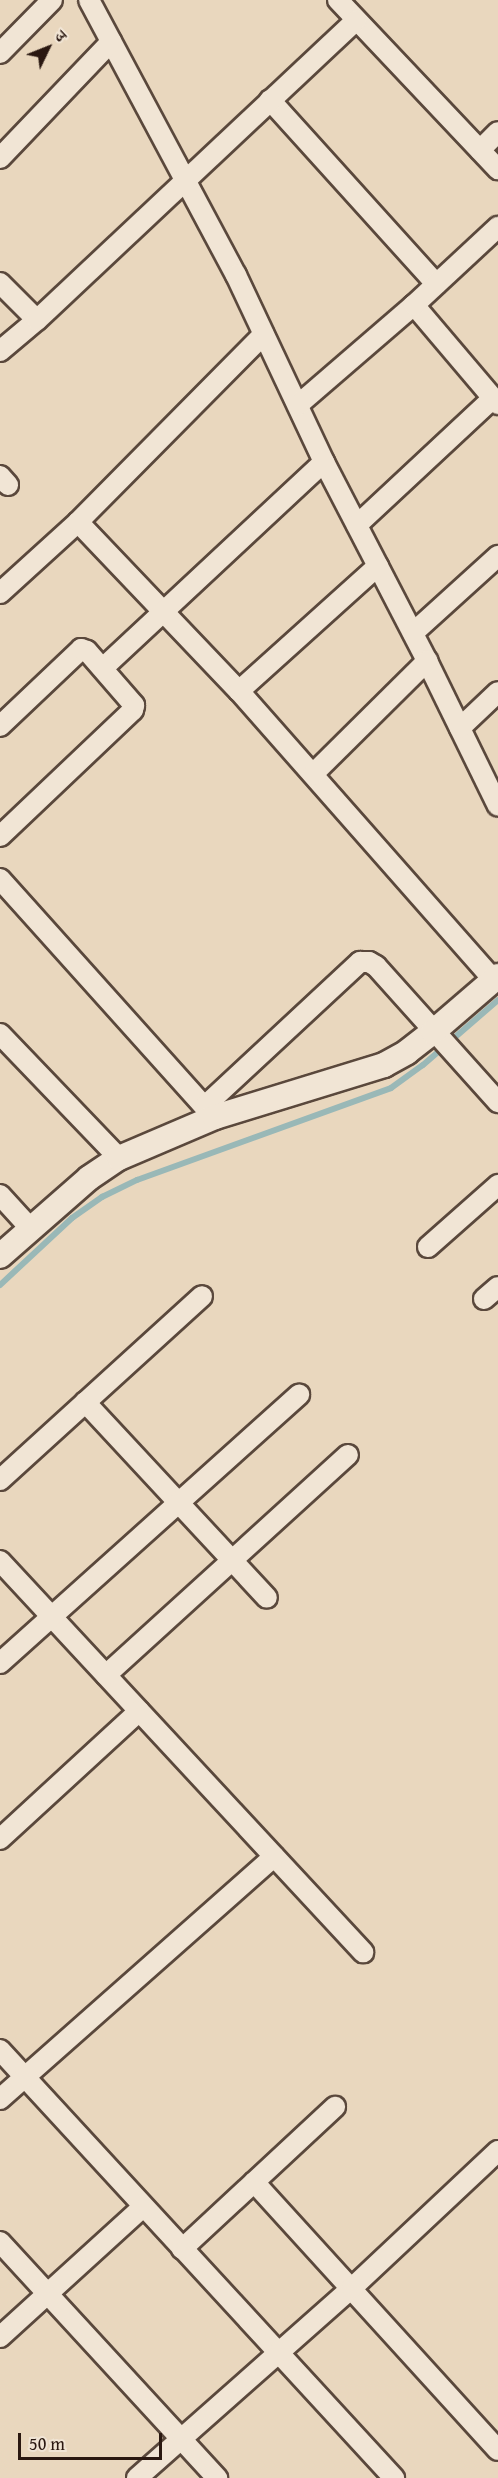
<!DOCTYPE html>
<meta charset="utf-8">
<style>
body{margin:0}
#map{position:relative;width:498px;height:2478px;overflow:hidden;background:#e9d7be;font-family:"Gentium Book Plus","Noto Serif Devanagari",serif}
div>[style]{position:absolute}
.stream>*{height:6px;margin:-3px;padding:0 3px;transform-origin:3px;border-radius:3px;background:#99b8b7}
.roads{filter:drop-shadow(2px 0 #5a483c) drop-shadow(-2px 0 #5a483c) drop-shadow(0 2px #5a483c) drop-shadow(0 -2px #5a483c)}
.minor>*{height:20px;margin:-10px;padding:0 10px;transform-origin:10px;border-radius:10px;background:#f1e5d5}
.tertiary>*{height:24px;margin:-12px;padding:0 12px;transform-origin:12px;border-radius:12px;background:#f1e5d5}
span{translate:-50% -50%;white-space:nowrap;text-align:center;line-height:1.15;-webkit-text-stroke:4.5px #f1e5d5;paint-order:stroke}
.north{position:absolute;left:18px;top:18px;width:60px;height:60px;-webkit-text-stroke:4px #f1e5d5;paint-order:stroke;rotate:47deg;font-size:16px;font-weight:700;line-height:24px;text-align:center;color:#2a1811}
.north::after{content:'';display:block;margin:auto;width:21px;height:27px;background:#2a1811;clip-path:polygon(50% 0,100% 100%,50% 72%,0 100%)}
.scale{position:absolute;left:18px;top:2433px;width:144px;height:27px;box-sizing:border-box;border:3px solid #2a1811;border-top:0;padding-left:8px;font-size:18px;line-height:21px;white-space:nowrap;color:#2a1811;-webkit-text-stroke:4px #f1e5d5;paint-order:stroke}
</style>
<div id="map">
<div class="stream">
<i style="left:0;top:1285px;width:98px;rotate:-42.9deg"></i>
<i style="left:72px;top:1218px;width:37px;rotate:-35deg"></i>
<i style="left:102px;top:1197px;width:39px;rotate:-26deg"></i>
<i style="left:137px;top:1180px;width:270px;rotate:-19.9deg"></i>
<i style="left:391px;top:1088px;width:39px;rotate:-36deg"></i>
<i style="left:423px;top:1065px;width:99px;rotate:-40.9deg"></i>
</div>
<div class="roads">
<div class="minor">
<i style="left:89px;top:0;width:312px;rotate:61.9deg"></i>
<i style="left:236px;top:275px;width:207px;rotate:64.8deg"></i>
<i style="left:324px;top:462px;width:224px;rotate:62.6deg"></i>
<i style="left:427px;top:661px;width:161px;rotate:63.9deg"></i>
<i style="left:338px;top:0;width:233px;rotate:46.6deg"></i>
<i style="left:0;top:53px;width:74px;rotate:-45.5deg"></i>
<i style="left:270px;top:100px;width:248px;rotate:47.9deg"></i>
<i style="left:480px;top:150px;width:25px;rotate:-45deg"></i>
<i style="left:0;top:158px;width:161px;rotate:-46.3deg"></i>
<i style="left:0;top:283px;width:52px;rotate:45deg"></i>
<i style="left:414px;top:305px;width:130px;rotate:49.7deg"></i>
<i style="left:0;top:351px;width:48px;rotate:-40deg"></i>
<i style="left:37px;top:320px;width:438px;rotate:-43.2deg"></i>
<i style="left:298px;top:405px;width:153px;rotate:-40.8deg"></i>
<i style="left:414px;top:305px;width:115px;rotate:-42.9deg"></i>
<i style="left:0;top:476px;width:12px;rotate:48deg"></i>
<i style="left:78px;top:522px;width:233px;rotate:46.4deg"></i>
<i style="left:239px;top:691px;width:385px;rotate:48.6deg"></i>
<i style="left:357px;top:525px;width:186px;rotate:-43deg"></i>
<i style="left:0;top:593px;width:105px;rotate:-42.3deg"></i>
<i style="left:78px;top:522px;width:264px;rotate:-45.3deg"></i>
<i style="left:413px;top:633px;width:115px;rotate:-42.2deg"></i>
<i style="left:103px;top:668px;width:302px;rotate:-43deg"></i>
<i style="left:239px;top:691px;width:187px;rotate:-42deg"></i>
<i style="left:0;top:726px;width:112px;rotate:-43.5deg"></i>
<i style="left:81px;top:649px;width:6px;rotate:18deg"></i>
<i style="left:87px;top:651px;width:72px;rotate:49deg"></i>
<i style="left:134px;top:705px;width:5px;rotate:101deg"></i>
<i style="left:133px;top:710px;width:183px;rotate:136.5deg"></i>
<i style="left:460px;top:728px;width:52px;rotate:-43.5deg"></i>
<i style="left:313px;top:774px;width:161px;rotate:-44.7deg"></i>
<i style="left:0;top:879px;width:319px;rotate:48.1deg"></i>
<i style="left:0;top:1034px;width:172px;rotate:46.2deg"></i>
<i style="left:205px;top:1106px;width:212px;rotate:-42.9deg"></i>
<i style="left:360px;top:962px;width:9px"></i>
<i style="left:369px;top:962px;width:8px;rotate:30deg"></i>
<i style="left:376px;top:966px;width:183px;rotate:48.1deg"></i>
<i style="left:0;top:1195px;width:46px;rotate:47.6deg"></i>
<i style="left:428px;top:1247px;width:94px;rotate:-41.5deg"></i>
<i style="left:484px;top:1299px;width:18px;rotate:-41deg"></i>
<i style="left:85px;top:1402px;width:267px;rotate:47.1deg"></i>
<i style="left:0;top:1480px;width:273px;rotate:-42.3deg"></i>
<i style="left:0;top:1561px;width:534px;rotate:47.13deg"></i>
<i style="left:0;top:1663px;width:402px;rotate:-41.9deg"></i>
<i style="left:106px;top:1675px;width:327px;rotate:-42.3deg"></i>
<i style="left:0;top:1839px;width:189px;rotate:-42.6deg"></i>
<i style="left:0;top:2050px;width:582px;rotate:47.37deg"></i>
<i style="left:0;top:2099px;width:366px;rotate:-41.5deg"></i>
<i style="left:254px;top:2182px;width:362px;rotate:47.7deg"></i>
<i style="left:0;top:2242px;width:321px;rotate:47.4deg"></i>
<i style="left:182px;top:2249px;width:209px;rotate:-42.9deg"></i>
<i style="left:0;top:2337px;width:193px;rotate:-42.3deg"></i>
<i style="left:137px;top:2478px;width:287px;rotate:-41.5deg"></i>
<i style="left:352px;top:2288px;width:200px;rotate:-43.2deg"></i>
</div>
<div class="tertiary">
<i style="left:0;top:1256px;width:118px;rotate:-41.2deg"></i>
<i style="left:89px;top:1178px;width:36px;rotate:-34deg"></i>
<i style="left:119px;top:1158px;width:104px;rotate:-23.1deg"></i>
<i style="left:215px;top:1117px;width:177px;rotate:-17.1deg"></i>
<i style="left:384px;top:1065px;width:26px;rotate:-29deg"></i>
<i style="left:407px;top:1052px;width:33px;rotate:-38deg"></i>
<i style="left:433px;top:1032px;width:86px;rotate:-40.7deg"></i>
</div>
</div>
<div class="north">उ</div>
<div class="scale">50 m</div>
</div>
